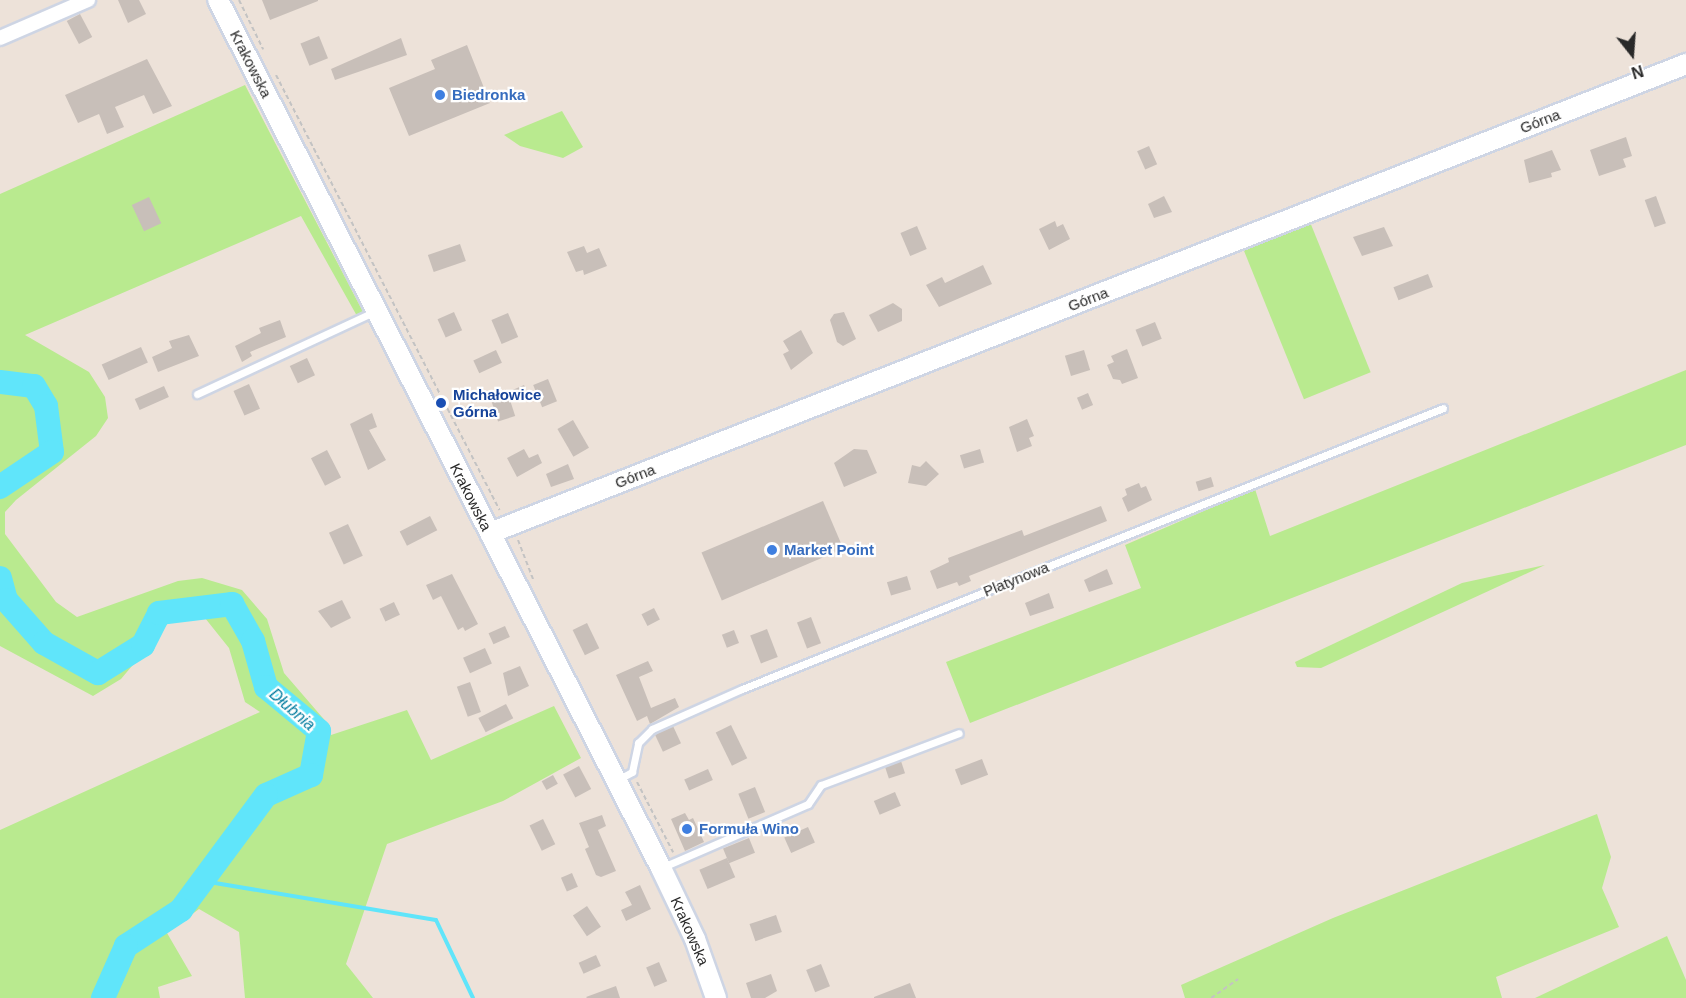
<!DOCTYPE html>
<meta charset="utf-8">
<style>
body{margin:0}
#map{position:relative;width:1686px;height:998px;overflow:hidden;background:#ede2d9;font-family:Arial,sans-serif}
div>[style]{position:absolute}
.green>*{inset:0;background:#b9ea8f;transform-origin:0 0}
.stream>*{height:4px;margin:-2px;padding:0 2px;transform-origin:2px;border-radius:2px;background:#60e5fa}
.river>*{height:24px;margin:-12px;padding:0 12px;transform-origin:12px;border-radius:12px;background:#60e5fa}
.building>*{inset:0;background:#c8bfb9;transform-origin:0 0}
.path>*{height:2px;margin-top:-1px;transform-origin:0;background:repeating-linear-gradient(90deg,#c3c3c3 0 4.5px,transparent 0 7.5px)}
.roads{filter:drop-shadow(2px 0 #ced5e4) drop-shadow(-2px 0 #ced5e4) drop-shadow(0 2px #ced5e4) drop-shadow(0 -2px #ced5e4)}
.lane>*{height:7px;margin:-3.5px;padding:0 3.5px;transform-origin:3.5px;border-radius:3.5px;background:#fff}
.street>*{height:14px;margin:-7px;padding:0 7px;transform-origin:7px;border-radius:7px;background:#fff}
.secondary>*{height:20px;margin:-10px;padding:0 10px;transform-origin:10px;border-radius:10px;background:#fff}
.dots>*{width:16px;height:16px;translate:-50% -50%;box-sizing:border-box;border:3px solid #fff;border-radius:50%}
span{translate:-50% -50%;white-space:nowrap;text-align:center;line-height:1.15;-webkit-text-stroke:4.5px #fff;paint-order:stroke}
.street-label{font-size:15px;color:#292929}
.shop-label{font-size:15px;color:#366cbe;font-weight:700}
.left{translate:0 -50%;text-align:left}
.transit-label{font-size:15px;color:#164399;font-weight:700}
.water-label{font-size:16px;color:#017b9e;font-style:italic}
.north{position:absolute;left:1602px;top:24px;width:60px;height:60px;-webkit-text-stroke:4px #fff;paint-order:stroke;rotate:163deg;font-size:16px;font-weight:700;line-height:24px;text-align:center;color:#292929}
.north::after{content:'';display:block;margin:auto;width:21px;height:27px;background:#292929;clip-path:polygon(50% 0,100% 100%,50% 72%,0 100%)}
</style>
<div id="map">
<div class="green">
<i style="clip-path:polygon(245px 85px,363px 312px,357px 316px,301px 216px,25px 335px,89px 372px,105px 397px,108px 418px,96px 436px,16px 500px,5px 512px,5px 534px,56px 602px,77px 617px,178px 581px,202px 578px,242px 590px,267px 619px,284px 673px,328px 724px,331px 735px,407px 710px,431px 760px,554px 706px,581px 758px,503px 801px,387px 844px,346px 964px,373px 998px,245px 998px,239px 932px,199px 909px,167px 933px,192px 976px,158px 987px,160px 998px,0 998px,0 830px,260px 712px,245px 702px,229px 648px,201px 613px,169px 622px,121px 679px,93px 696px,0 646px,0 194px)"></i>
<i style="clip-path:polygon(562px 111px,583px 147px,563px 158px,520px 146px,504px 135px)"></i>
<i style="left:1310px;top:222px;width:162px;height:72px;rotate:68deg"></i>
<i style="clip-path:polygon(1686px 370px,1686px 445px,970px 723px,946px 662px,1141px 588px,1125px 545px,1255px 489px,1270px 536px)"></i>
<i style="clip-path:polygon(1545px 565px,1321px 668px,1297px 667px,1295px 662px,1462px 583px)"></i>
<i style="clip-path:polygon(1597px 814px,1611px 857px,1602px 888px,1619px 927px,1496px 977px,1502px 998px,1185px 998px,1181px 985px,1333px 918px)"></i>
<i style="clip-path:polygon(1667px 936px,1686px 980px,1686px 998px,1535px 998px)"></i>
</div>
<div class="stream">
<i style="left:203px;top:881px;width:236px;rotate:9.5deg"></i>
<i style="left:436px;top:920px;width:86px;rotate:64.6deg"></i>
</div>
<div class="river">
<i style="left:0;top:382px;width:34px;rotate:7deg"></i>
<i style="left:34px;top:386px;width:23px;rotate:59deg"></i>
<i style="left:46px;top:406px;width:46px;rotate:82.6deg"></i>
<i style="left:52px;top:452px;width:63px;rotate:146.1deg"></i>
<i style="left:0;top:578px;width:23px;rotate:75deg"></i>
<i style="left:6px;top:600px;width:57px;rotate:48.5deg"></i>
<i style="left:44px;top:643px;width:62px;rotate:29.1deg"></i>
<i style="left:98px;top:673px;width:53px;rotate:-31.9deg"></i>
<i style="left:143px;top:645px;width:36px;rotate:-63deg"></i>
<i style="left:159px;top:613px;width:74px;rotate:-7deg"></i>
<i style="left:232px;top:604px;width:43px;rotate:60.4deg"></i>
<i style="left:253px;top:641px;width:48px;rotate:74.2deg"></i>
<i style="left:266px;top:687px;width:69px;rotate:39.7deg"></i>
<i style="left:319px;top:731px;width:45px;rotate:100.3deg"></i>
<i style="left:311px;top:775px;width:49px;rotate:156deg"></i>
<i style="left:266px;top:795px;width:143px;rotate:126.5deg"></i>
<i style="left:181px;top:910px;width:66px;rotate:146.8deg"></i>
<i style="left:126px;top:946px;width:57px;rotate:113.9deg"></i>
</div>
<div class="building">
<i style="clip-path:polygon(118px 0,139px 0,146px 14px,128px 23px)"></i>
<i style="clip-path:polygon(262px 0,318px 0,318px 1px,270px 20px)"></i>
<i style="left:80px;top:14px;width:26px;height:15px;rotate:62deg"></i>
<i style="left:319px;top:36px;width:24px;height:20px;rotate:68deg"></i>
<i style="clip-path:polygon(401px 38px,407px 55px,335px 80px,331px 69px)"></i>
<i style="clip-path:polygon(467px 45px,490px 103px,409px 136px,389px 88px,435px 69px,431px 60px)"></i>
<i style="clip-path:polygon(147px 59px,172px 106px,153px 114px,144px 95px,115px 107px,124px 127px,107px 134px,99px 114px,78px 123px,65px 95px)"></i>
<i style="clip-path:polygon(1626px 137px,1632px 156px,1623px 159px,1626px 167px,1599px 176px,1590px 150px)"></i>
<i style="left:1149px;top:146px;width:20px;height:13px;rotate:66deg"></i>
<i style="clip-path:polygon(1552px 150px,1561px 170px,1551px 173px,1552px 177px,1529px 183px,1524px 160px)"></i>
<i style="clip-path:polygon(1164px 196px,1172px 212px,1154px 218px,1148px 204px)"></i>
<i style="left:1656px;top:196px;width:29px;height:12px;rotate:70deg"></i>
<i style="left:149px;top:197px;width:29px;height:19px;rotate:65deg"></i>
<i style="clip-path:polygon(1055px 221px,1057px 227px,1063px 224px,1070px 239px,1049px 250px,1039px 229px)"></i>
<i style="left:917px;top:226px;width:25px;height:18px;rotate:67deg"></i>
<i style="clip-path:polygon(1384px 227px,1393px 246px,1362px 256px,1353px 237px)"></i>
<i style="left:460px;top:244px;width:18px;height:34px;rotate:71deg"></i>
<i style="clip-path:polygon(584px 246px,587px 253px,599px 248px,607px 266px,584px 275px,583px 270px,576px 272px,567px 252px)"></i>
<i style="clip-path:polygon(983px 265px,992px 284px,939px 307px,926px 285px,942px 277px,945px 283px)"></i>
<i style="left:1428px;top:274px;width:14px;height:37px;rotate:69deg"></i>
<i style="clip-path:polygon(893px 303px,902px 309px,902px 321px,878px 332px,869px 315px)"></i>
<i style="left:454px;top:312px;width:20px;height:18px;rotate:66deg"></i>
<i style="clip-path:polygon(844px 312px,856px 339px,843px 346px,837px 342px,830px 320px,834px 314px)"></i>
<i style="left:508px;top:313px;width:26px;height:18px;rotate:67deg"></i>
<i style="clip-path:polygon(280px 320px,286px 337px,250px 352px,252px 356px,242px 362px,235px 346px,261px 333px,259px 328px)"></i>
<i style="left:1155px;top:322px;width:18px;height:21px;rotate:68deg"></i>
<i style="clip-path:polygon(801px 330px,813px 353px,791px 370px,783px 354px,789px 351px,783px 341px)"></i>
<i style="clip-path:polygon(189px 335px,199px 356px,158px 372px,152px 357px,172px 348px,169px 341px)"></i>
<i style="left:141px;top:347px;width:17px;height:43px;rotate:66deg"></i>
<i style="clip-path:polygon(1127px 349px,1138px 378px,1122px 384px,1120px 380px,1113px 379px,1107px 365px,1114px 362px,1111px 356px)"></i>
<i style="left:496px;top:350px;width:14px;height:25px;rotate:65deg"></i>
<i style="left:1084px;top:350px;width:21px;height:20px;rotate:73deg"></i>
<i style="left:307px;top:358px;width:19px;height:19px;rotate:65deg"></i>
<i style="left:548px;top:379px;width:24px;height:16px;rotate:68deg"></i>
<i style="left:249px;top:384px;width:27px;height:17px;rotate:66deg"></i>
<i style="left:524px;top:385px;width:12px;height:15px;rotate:66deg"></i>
<i style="left:164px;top:386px;width:12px;height:32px;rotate:66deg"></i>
<i style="left:1088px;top:393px;width:13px;height:12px;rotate:67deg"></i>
<i style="left:509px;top:397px;width:20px;height:18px;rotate:72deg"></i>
<i style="clip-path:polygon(372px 413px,377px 427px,369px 430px,386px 460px,368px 470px,350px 424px)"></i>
<i style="clip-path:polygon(1027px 419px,1034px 436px,1029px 438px,1032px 446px,1017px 452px,1009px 427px)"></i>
<i style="left:573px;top:420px;width:32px;height:18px;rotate:60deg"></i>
<i style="clip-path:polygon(524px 449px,529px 458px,538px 454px,542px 463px,517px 477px,507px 458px)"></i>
<i style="clip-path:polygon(854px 449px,867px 450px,877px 473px,844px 487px,834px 463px)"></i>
<i style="left:980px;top:449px;width:14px;height:21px;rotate:73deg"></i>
<i style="left:327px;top:450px;width:31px;height:18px;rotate:63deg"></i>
<i style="clip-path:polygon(926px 461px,939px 474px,926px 486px,908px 483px,912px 465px,920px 467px)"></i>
<i style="clip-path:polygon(568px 464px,574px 479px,551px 487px,546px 474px)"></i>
<i style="left:1211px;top:477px;width:10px;height:16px;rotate:73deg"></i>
<i style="clip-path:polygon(1139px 483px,1141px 488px,1146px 486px,1152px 500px,1128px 512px,1122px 498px,1127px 495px,1125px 489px)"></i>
<i style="left:823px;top:501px;width:52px;height:132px;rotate:67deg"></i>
<i style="clip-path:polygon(1101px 506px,1107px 521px,969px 576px,971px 581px,959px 586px,957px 582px,937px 589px,930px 571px,949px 562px,948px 558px,1022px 530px,1024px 536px)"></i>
<i style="left:430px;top:516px;width:16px;height:34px;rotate:63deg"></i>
<i style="left:348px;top:524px;width:35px;height:21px;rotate:65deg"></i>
<i style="clip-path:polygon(1107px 569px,1113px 584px,1089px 592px,1084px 580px)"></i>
<i style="clip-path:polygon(452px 574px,478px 624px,465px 631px,463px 627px,458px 630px,441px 596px,433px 600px,426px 585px)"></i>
<i style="left:907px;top:576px;width:14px;height:21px;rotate:73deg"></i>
<i style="clip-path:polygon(1049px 593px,1054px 608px,1030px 616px,1025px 603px)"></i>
<i style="clip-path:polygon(342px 600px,351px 618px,331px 628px,318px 611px)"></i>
<i style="left:394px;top:602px;width:14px;height:16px;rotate:65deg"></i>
<i style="left:654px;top:608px;width:13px;height:14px;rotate:63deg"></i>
<i style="left:811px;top:617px;width:28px;height:15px;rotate:69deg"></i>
<i style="left:587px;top:623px;width:28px;height:16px;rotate:64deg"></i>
<i style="left:505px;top:626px;width:12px;height:18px;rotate:66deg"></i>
<i style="left:767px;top:629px;width:30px;height:18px;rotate:69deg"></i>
<i style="left:734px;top:630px;width:14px;height:13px;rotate:69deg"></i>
<i style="left:485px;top:648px;width:17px;height:24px;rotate:66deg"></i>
<i style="clip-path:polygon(648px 661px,653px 671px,639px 677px,651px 708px,675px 698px,679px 707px,650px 724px,647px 716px,637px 721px,616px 675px)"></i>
<i style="clip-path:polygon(520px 666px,529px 686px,508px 696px,503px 673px)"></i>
<i style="left:470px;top:682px;width:32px;height:14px;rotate:70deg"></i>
<i style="left:506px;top:704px;width:16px;height:31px;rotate:63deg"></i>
<i style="left:731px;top:725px;width:37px;height:17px;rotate:64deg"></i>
<i style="left:673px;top:726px;width:19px;height:20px;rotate:65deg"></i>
<i style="left:982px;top:759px;width:17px;height:29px;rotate:69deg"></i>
<i style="left:901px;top:761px;width:13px;height:17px;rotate:72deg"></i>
<i style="left:579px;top:766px;width:26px;height:18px;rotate:62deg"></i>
<i style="left:708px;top:769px;width:12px;height:26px;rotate:66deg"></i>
<i style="left:553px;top:775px;width:10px;height:13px;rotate:61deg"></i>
<i style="left:755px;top:787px;width:27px;height:18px;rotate:68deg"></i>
<i style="left:895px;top:792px;width:15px;height:23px;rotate:67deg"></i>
<i style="clip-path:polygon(685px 813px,689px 820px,693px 818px,704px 842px,685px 851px,671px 819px)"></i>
<i style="clip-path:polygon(602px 815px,606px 826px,598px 830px,616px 871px,601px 877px,596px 875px,585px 849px,589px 847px,579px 823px)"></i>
<i style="left:543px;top:819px;width:28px;height:15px;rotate:64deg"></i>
<i style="left:808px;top:827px;width:17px;height:26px;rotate:66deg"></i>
<i style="left:749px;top:838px;width:16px;height:28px;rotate:68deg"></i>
<i style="left:727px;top:858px;width:21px;height:30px;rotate:67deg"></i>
<i style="left:572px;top:873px;width:15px;height:12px;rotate:67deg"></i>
<i style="clip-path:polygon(640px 885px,651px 909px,626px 921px,621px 910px,632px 905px,625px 892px)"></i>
<i style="left:587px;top:906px;width:25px;height:17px;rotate:56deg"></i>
<i style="left:776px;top:915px;width:18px;height:28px;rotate:71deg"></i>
<i style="left:596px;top:955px;width:12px;height:19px;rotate:66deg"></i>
<i style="left:659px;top:962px;width:21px;height:14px;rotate:67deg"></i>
<i style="left:821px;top:964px;width:24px;height:16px;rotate:68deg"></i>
<i style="clip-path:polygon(771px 974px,777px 991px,765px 998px,751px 998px,746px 983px)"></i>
<i style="clip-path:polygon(910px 983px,916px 998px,874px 998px,874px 997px)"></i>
<i style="clip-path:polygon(616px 986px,620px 998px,587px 998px,586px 997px)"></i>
</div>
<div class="path">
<i style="left:239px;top:0;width:55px;rotate:63.9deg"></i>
<i style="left:276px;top:75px;width:489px;rotate:62.8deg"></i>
<i style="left:518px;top:540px;width:42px;rotate:69deg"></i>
<i style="left:637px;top:782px;width:79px;rotate:62.8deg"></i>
<i style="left:1211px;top:998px;width:33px;rotate:-35deg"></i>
</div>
<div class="roads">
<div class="lane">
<i style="left:197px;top:394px;width:195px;rotate:-24.9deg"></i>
<i style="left:619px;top:779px;width:15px;rotate:-28deg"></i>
<i style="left:632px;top:772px;width:30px;rotate:-78deg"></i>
<i style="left:638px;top:743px;width:20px;rotate:-45deg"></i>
<i style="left:652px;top:729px;width:98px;rotate:-24deg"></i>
<i style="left:742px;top:689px;width:755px;rotate:-21.84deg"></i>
<i style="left:663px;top:867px;width:158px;rotate:-23.5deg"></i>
<i style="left:808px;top:804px;width:23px;rotate:-56deg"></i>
<i style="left:821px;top:785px;width:147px;rotate:-20.6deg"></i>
</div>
<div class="street">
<i style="left:0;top:38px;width:96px;rotate:-23.4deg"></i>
</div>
<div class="secondary">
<i style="left:218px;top:0;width:975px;rotate:62.96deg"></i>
<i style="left:661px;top:868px;width:79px;rotate:64.4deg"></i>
<i style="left:695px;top:939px;width:63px;rotate:70.4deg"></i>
<i style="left:490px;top:533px;width:1285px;rotate:-21.41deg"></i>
</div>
</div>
<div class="dots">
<i style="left:440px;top:95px;background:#3f7fe0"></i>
<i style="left:441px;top:403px;background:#1a4fb4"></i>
<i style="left:772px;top:550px;background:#3f7fe0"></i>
<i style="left:687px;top:829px;background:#3f7fe0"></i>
</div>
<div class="street-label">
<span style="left:251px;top:64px;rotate:63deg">Krakowska</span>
<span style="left:1540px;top:121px;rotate:-21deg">Górna</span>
<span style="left:1088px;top:299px;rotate:-21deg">Górna</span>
<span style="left:635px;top:476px;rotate:-21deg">Górna</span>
<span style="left:471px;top:497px;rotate:63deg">Krakowska</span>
<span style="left:1016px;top:579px;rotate:-22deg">Platynowa</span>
<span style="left:690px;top:931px;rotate:66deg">Krakowska</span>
</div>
<div class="shop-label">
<span class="left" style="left:452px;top:95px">Biedronka</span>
<span class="left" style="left:784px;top:550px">Market Point</span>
<span class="left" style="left:699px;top:829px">Formuła Wino</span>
</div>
<div class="transit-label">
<span class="left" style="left:453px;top:403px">Michałowice<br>Górna</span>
</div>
<div class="water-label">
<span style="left:292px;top:710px;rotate:41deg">Dłubnia</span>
</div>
<div class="north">N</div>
</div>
